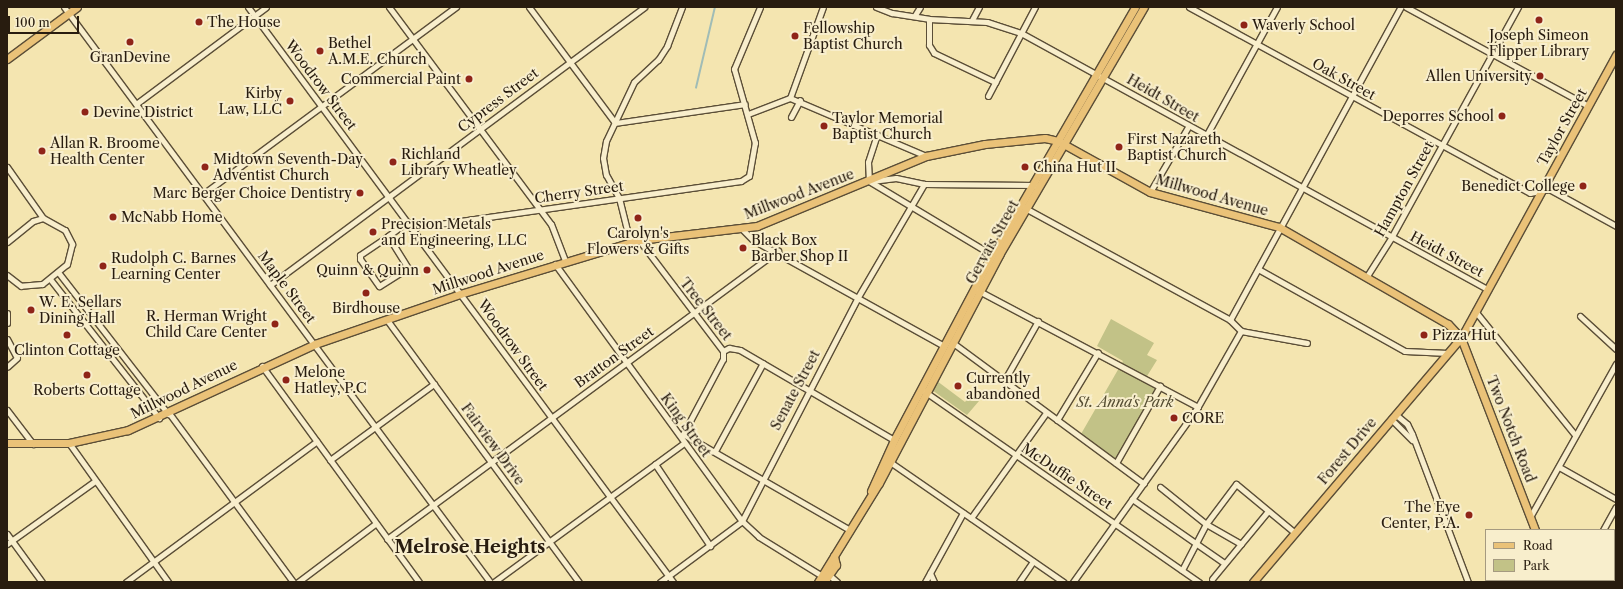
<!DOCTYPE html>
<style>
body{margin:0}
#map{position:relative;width:1623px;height:589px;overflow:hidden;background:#f4e5b0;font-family:"Libre Caslon Text",serif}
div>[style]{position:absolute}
.green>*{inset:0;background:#c2c287}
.stream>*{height:1.5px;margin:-0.75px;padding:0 0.75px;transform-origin:0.75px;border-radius:0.75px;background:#a0bcb6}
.roads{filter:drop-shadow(1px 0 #5b4e37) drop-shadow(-1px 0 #5b4e37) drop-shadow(0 1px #5b4e37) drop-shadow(0 -1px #5b4e37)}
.minor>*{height:5px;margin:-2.5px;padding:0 2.5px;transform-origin:2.5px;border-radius:2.5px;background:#f8eecc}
.major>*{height:7px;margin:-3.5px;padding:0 3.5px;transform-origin:3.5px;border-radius:3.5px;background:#eac278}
.dots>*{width:11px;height:11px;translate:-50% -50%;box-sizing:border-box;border:2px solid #f8eecc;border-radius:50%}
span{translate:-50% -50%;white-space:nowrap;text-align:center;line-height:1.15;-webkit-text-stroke:4px #f8eecc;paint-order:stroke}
.poi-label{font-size:14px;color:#281c0f}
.left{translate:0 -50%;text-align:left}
.right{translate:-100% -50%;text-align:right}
.street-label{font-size:14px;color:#281c0f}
.park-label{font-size:14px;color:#564e33;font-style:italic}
.district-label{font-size:18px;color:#281c0f;font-weight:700}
.frame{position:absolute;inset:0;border:8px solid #281c0f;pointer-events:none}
.legend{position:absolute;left:1485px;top:529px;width:130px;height:52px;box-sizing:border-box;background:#f8eecc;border:1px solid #a59a80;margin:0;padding:5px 7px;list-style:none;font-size:12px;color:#281c0f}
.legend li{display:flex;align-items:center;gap:8px;height:20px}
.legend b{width:20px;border:1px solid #a59a80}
.scale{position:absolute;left:8px;top:16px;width:71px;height:18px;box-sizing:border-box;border:2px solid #281c0f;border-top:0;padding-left:5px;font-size:12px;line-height:14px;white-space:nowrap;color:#281c0f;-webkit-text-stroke:3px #f8eecc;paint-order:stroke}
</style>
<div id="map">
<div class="green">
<i style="clip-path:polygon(1111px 319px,1154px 343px,1147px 355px,1157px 360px,1144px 381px,1158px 389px,1116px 460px,1081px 434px,1123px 361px,1097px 346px)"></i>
<i style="clip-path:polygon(937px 381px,965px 402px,971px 395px,979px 401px,967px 415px,932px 390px)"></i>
</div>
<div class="stream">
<i style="left:696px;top:88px;width:83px;rotate:-76.8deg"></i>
</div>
<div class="roads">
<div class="minor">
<i style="left:64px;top:7px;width:716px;rotate:53.47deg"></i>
<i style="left:248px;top:7px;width:715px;rotate:53.53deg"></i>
<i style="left:389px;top:7px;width:271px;rotate:53.3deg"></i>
<i style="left:551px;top:224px;width:40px;rotate:69deg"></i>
<i style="left:529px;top:7px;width:144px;rotate:53.4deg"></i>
<i style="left:615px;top:123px;width:131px;rotate:-8.3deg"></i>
<i style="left:876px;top:7px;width:17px;rotate:21deg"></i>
<i style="left:892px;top:13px;width:37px;rotate:9deg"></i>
<i style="left:929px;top:19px;width:58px;rotate:3deg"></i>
<i style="left:987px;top:22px;width:36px;rotate:18deg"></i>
<i style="left:1021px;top:33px;width:532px;rotate:28.78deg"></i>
<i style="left:1189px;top:7px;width:388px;rotate:28.6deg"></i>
<i style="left:1530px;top:193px;width:19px;rotate:-12deg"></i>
<i style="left:1549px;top:189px;width:77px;rotate:28.9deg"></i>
<i style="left:1406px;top:7px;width:207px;rotate:28.5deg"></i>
<i style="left:915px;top:15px;width:9px;rotate:-58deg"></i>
<i style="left:929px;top:19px;width:26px;rotate:90deg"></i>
<i style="left:929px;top:45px;width:9px;rotate:58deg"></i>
<i style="left:934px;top:53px;width:68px;rotate:25.4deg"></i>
<i style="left:972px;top:20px;width:15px;rotate:-62deg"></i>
<i style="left:988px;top:96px;width:101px;rotate:-62.2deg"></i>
<i style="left:790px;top:98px;width:97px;rotate:-70.1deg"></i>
<i style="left:136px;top:104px;width:162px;rotate:-36.7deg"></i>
<i style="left:748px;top:114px;width:45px;rotate:-20.9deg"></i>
<i style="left:790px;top:98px;width:148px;rotate:23.1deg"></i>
<i style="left:791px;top:117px;width:19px;rotate:-62deg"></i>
<i style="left:1206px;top:136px;width:147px;rotate:-61.2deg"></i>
<i style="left:7px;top:167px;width:62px;rotate:54.8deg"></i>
<i style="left:869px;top:181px;width:144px;rotate:31deg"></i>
<i style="left:869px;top:181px;width:19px;rotate:-93deg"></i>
<i style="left:868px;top:162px;width:29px;rotate:-72deg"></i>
<i style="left:872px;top:181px;width:24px;rotate:-7deg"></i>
<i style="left:896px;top:178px;width:29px;rotate:12deg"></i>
<i style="left:924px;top:184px;width:111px;rotate:0.5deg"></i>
<i style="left:1150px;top:192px;width:75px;rotate:-59.7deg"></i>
<i style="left:203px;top:194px;width:315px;rotate:-36.5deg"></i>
<i style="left:1025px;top:208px;width:234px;rotate:28.6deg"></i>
<i style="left:1230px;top:320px;width:16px;rotate:45deg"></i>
<i style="left:1241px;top:331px;width:67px;rotate:10.3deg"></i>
<i style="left:411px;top:228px;width:333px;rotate:-8.1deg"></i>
<i style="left:741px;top:181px;width:9px;rotate:-32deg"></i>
<i style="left:749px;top:176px;width:34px;rotate:-80deg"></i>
<i style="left:755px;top:143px;width:77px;rotate:-105.8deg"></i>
<i style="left:734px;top:69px;width:67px;rotate:-67.2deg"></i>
<i style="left:743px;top:230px;width:14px;rotate:45deg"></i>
<i style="left:753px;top:240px;width:218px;rotate:29deg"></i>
<i style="left:388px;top:236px;width:38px;rotate:58deg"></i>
<i style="left:408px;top:268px;width:34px;rotate:148deg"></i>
<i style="left:379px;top:286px;width:33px;rotate:-125deg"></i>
<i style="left:360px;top:259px;width:4px;rotate:-90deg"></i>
<i style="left:360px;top:255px;width:34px;rotate:-34deg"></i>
<i style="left:388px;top:236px;width:20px;rotate:-37deg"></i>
<i style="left:404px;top:224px;width:4px;rotate:-34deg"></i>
<i style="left:639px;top:240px;width:139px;rotate:52.9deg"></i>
<i style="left:7px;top:242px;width:33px;rotate:-39deg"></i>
<i style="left:33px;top:221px;width:10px;rotate:-17deg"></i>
<i style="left:43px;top:218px;width:25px;rotate:29deg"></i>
<i style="left:65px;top:230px;width:16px;rotate:63deg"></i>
<i style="left:72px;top:244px;width:21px;rotate:104deg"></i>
<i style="left:67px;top:264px;width:32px;rotate:141deg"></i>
<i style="left:42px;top:284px;width:21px;rotate:175deg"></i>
<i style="left:21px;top:286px;width:18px;rotate:-142deg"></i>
<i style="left:630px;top:242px;width:45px;rotate:-104deg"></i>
<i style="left:619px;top:198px;width:26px;rotate:-119deg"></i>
<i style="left:606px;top:175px;width:17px;rotate:-100deg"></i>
<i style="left:603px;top:158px;width:17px;rotate:-80deg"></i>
<i style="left:606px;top:141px;width:65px;rotate:-64.6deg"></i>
<i style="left:634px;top:82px;width:33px;rotate:-43deg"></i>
<i style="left:658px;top:60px;width:17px;rotate:-57deg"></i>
<i style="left:667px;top:46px;width:42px;rotate:-69deg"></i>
<i style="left:555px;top:264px;width:318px;rotate:54deg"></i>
<i style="left:742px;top:521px;width:23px;rotate:43deg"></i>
<i style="left:759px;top:537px;width:74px;rotate:31.8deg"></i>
<i style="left:1258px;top:269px;width:168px;rotate:29.2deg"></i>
<i style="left:1405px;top:351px;width:43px;rotate:2.7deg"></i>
<i style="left:58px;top:272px;width:180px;rotate:52.2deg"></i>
<i style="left:1367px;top:276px;width:45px;rotate:-57.7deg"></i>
<i style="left:1391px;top:238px;width:264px;rotate:-61.2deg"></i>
<i style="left:50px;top:279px;width:177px;rotate:51.9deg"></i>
<i style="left:270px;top:285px;width:466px;rotate:-36.6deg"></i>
<i style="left:977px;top:290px;width:250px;rotate:27.9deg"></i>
<i style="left:1475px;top:311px;width:159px;rotate:51.1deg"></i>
<i style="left:7px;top:313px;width:10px;rotate:90deg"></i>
<i style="left:1580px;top:316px;width:49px;rotate:42.5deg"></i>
<i style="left:387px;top:320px;width:325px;rotate:53.8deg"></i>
<i style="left:1230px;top:320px;width:357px;rotate:-61.4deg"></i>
<i style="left:7px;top:339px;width:21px;rotate:62deg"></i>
<i style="left:17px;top:358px;width:13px;rotate:138deg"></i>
<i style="left:953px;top:343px;width:237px;rotate:36.4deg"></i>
<i style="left:723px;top:351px;width:7px;rotate:-27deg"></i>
<i style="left:729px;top:348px;width:11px;rotate:10deg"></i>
<i style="left:740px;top:350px;width:178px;rotate:30.3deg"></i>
<i style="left:262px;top:366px;width:267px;rotate:54deg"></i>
<i style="left:1004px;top:381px;width:69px;rotate:-60.5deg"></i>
<i style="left:924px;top:391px;width:335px;rotate:34.8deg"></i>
<i style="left:7px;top:410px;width:43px;rotate:52.6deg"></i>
<i style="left:169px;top:413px;width:210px;rotate:53.7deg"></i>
<i style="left:1395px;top:414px;width:16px;rotate:40deg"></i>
<i style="left:1407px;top:424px;width:11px;rotate:63deg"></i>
<i style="left:1412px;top:434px;width:158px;rotate:69.3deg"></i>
<i style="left:1391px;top:419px;width:30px;rotate:45deg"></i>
<i style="left:1057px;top:420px;width:79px;rotate:-58.9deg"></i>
<i style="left:683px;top:434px;width:193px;rotate:29.9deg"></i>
<i style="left:682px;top:436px;width:87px;rotate:-62deg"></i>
<i style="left:723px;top:359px;width:8px;rotate:-90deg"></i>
<i style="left:69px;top:443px;width:171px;rotate:54.5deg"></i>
<i style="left:715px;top:451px;width:100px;rotate:-61.4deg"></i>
<i style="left:330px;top:460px;width:129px;rotate:-36.2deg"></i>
<i style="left:890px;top:462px;width:211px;rotate:34.7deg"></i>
<i style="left:1116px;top:463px;width:89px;rotate:-60.3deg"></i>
<i style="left:655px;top:464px;width:99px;rotate:56.1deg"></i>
<i style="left:1559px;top:467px;width:65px;rotate:29.3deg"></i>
<i style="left:1160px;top:487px;width:59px;rotate:38.8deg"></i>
<i style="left:1206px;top:524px;width:52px;rotate:117.6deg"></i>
<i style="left:1132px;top:499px;width:112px;rotate:34.8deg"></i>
<i style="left:1530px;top:517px;width:176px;rotate:-60.7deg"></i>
<i style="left:971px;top:518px;width:129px;rotate:-54.5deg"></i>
<i style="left:1603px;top:530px;width:26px;rotate:-61deg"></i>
<i style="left:7px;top:534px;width:59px;rotate:53.9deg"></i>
<i style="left:387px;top:539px;width:486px;rotate:-36.4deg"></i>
<i style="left:7px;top:544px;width:108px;rotate:-35.6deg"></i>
<i style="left:1241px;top:544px;width:40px;rotate:-150.3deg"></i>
<i style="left:1206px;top:524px;width:50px;rotate:-53.1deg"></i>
<i style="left:1236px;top:484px;width:77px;rotate:39.7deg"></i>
<i style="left:930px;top:573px;width:10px;rotate:66deg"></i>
<i style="left:829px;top:575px;width:11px;rotate:41deg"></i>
<i style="left:1212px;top:579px;width:88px;rotate:-50.5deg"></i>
<i style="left:1562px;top:580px;width:10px"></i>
<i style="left:126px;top:582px;width:237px;rotate:-36.4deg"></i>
<i style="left:298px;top:582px;width:96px;rotate:-37deg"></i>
<i style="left:494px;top:582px;width:235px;rotate:-36.2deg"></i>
<i style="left:660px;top:582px;width:102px;rotate:-36.6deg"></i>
<i style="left:742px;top:521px;width:252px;rotate:-62.6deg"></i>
<i style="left:858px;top:297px;width:131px;rotate:-59.7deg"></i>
<i style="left:925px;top:582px;width:79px;rotate:-61.2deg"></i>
<i style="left:1019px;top:582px;width:25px;rotate:-56deg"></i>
<i style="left:1073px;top:582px;width:214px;rotate:-54.5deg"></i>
<i style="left:1197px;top:408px;width:89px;rotate:-60.3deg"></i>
</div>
<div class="major">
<i style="left:7px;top:59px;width:87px;rotate:-36.6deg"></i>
<i style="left:7px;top:443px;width:62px"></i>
<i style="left:69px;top:443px;width:60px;rotate:-12.4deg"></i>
<i style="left:128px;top:430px;width:206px;rotate:-24.7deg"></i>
<i style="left:315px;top:344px;width:153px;rotate:-19deg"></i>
<i style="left:460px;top:294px;width:187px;rotate:-16.8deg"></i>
<i style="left:639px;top:240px;width:119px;rotate:-6.8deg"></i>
<i style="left:757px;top:226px;width:183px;rotate:-22.5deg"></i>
<i style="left:926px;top:156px;width:60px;rotate:-11.5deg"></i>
<i style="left:985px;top:144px;width:60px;rotate:-5.7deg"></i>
<i style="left:1045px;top:138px;width:13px;rotate:13deg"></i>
<i style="left:1058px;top:141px;width:105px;rotate:29deg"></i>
<i style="left:1150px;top:192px;width:134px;rotate:15.2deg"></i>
<i style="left:1279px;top:227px;width:195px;rotate:29.9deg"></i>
<i style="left:1448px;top:324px;width:19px;rotate:47deg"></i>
<i style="left:1461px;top:338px;width:206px;rotate:68.9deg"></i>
<i style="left:871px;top:491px;width:56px;rotate:-65.7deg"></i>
<i style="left:894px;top:440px;width:209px;rotate:-62.1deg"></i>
<i style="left:992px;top:255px;width:286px;rotate:-60deg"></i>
<i style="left:1554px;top:580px;width:2px;rotate:90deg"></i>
<i style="left:818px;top:582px;width:116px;rotate:-58.4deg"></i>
<i style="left:879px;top:483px;width:258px;rotate:-62.2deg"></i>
<i style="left:999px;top:255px;width:287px;rotate:-59.7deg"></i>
<i style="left:824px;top:582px;width:21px;rotate:-55deg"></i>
<i style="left:836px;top:565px;width:9px;rotate:-103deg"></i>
<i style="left:1253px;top:582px;width:321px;rotate:-49.6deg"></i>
<i style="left:1461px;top:338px;width:323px;rotate:-61.3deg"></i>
</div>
</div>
<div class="dots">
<i style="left:1539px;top:20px;background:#8f2418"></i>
<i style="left:199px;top:22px;background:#8f2418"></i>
<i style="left:1244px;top:25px;background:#8f2418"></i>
<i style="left:795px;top:36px;background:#8f2418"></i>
<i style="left:130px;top:42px;background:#8f2418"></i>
<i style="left:320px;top:51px;background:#8f2418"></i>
<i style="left:1540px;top:76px;background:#8f2418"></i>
<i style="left:469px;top:79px;background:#8f2418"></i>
<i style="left:290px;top:101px;background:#8f2418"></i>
<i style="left:85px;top:112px;background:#8f2418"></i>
<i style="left:1502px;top:116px;background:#8f2418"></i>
<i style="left:824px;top:126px;background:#8f2418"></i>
<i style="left:1119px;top:147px;background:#8f2418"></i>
<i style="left:42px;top:151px;background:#8f2418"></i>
<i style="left:393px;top:162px;background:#8f2418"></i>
<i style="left:205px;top:167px;background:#8f2418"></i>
<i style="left:1025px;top:167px;background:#8f2418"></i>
<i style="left:1583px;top:186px;background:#8f2418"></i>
<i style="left:360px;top:193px;background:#8f2418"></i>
<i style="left:113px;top:217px;background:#8f2418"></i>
<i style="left:638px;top:218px;background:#8f2418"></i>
<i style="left:373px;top:232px;background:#8f2418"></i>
<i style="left:743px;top:248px;background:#8f2418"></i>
<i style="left:103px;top:266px;background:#8f2418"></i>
<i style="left:427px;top:270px;background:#8f2418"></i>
<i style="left:366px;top:293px;background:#8f2418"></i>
<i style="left:31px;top:310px;background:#8f2418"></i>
<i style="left:275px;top:324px;background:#8f2418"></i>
<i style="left:67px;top:335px;background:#8f2418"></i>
<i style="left:1424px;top:335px;background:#8f2418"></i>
<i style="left:87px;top:375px;background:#8f2418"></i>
<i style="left:286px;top:380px;background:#8f2418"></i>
<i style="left:958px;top:386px;background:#8f2418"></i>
<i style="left:1174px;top:418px;background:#8f2418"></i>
<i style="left:1469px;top:515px;background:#8f2418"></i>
</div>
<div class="poi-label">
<span class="left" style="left:207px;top:22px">The House</span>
<span class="left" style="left:1252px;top:25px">Waverly School</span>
<span class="left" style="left:803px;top:36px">Fellowship<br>Baptist Church</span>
<span style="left:1539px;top:43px">Joseph Simeon<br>Flipper Library</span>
<span class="left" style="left:328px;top:51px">Bethel<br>A.M.E. Church</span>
<span style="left:130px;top:57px">GranDevine</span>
<span class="right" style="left:1532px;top:76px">Allen University</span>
<span class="right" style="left:461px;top:79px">Commercial Paint</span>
<span class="right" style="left:282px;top:101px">Kirby<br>Law, LLC</span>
<span class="left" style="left:93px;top:112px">Devine District</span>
<span class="right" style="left:1494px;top:116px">Deporres School</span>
<span class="left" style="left:832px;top:126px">Taylor Memorial<br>Baptist Church</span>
<span class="left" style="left:1127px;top:147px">First Nazareth<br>Baptist Church</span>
<span class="left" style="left:50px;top:151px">Allan R. Broome<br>Health Center</span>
<span class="left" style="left:401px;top:162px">Richland<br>Library Wheatley</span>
<span class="left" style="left:213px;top:167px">Midtown Seventh-Day<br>Adventist Church</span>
<span class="left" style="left:1033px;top:167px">China Hut II</span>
<span class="right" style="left:1575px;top:186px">Benedict College</span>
<span class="right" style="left:352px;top:193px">Marc Berger Choice Dentistry</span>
<span class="left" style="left:121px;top:217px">McNabb Home</span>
<span class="left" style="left:381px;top:232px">Precision Metals<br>and Engineering, LLC</span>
<span style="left:638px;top:241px">Carolyn's<br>Flowers &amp; Gifts</span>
<span class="left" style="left:751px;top:248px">Black Box<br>Barber Shop II</span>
<span class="left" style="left:111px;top:266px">Rudolph C. Barnes<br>Learning Center</span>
<span class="right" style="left:419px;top:270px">Quinn &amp; Quinn</span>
<span class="left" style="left:39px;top:310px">W. E. Sellars<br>Dining Hall</span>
<span style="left:366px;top:308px">Birdhouse</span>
<span class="right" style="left:267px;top:324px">R. Herman Wright<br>Child Care Center</span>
<span class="left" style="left:1432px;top:335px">Pizza Hut</span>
<span style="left:67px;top:350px">Clinton Cottage</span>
<span class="left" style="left:294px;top:380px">Melone<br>Hatley, P.C</span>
<span class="left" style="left:966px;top:386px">Currently<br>abandoned</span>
<span style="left:87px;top:390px">Roberts Cottage</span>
<span class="left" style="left:1182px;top:418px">CORE</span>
<span class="right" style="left:1460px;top:515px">The Eye<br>Center, P.A.</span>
</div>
<div class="street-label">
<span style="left:1344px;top:79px;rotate:29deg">Oak Street</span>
<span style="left:321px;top:85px;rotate:53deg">Woodrow Street</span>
<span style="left:1163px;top:98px;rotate:30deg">Heidt Street</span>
<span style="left:498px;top:100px;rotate:-37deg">Cypress Street</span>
<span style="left:1562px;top:127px;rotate:-61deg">Taylor Street</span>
<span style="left:1404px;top:189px;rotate:-61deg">Hampton Street</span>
<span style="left:579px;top:192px;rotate:-8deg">Cherry Street</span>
<span style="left:799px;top:194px;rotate:-21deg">Millwood Avenue</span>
<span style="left:1212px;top:195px;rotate:16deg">Millwood Avenue</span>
<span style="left:992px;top:242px;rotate:-61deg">Gervais Street</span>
<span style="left:1447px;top:254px;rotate:28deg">Heidt Street</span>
<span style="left:488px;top:272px;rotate:-18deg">Millwood Avenue</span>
<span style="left:287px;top:287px;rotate:53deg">Maple Street</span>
<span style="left:706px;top:309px;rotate:52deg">Tree Street</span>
<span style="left:513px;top:345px;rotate:54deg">Woodrow Street</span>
<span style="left:614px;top:357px;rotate:-36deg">Bratton Street</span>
<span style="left:184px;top:389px;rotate:-26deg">Millwood Avenue</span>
<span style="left:795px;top:390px;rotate:-62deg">Senate Street</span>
<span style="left:686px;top:425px;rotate:54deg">King Street</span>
<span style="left:1511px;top:429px;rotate:69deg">Two Notch Road</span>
<span style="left:493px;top:444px;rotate:54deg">Fairview Drive</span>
<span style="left:1347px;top:451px;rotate:-50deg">Forest Drive</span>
<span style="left:1067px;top:476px;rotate:34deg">McDuffie Street</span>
</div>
<div class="park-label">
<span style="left:1125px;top:402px">St. Anna's Park</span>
</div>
<div class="district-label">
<span style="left:470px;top:547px">Melrose Heights</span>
</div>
<div class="frame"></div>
<ul class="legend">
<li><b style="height:5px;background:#eac278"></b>Road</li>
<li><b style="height:11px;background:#c2c287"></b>Park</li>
</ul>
<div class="scale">100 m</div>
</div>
